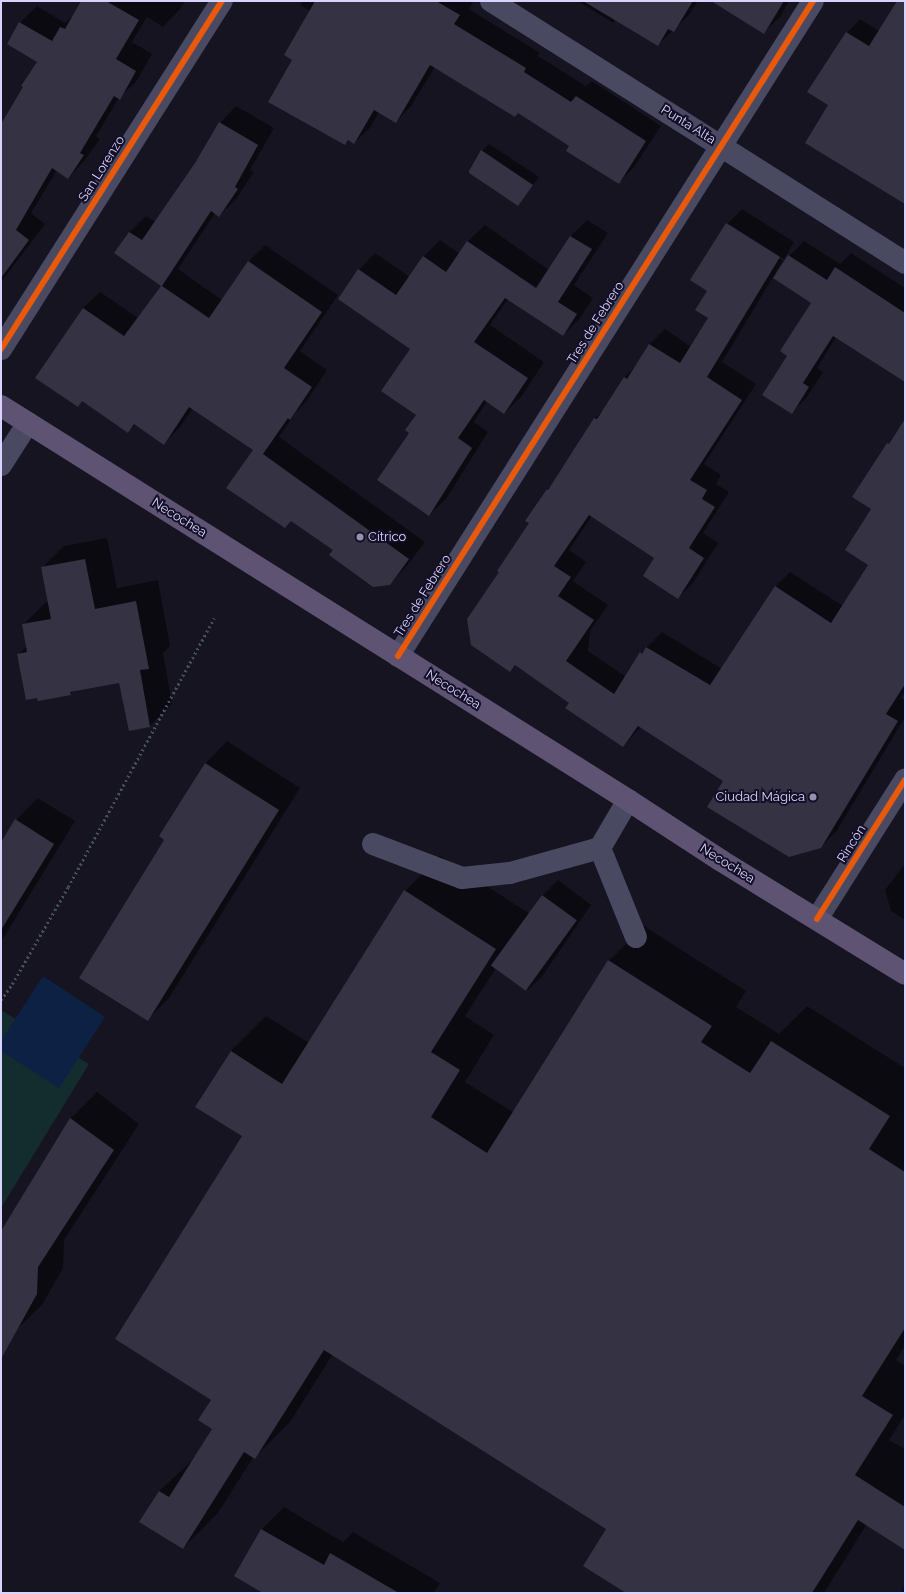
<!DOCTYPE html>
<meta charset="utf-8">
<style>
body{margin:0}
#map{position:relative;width:906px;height:1594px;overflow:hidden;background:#161421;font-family:Raleway,sans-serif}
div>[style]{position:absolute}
.green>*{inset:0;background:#132c2d}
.water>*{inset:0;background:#0d2144}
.shadow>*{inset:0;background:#0007}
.building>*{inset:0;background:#343243;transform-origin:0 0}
.path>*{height:2.5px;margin-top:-1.25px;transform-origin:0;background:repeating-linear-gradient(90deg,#44505f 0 2px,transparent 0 5px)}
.minor>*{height:22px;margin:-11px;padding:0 11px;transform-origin:11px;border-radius:11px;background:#4a4962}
.major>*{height:22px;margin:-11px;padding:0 11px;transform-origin:11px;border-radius:11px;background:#5e5373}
.cycleway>*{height:6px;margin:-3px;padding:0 3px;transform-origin:3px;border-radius:3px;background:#e8590c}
.dots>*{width:11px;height:11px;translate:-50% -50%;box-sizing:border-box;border:2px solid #130f26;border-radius:50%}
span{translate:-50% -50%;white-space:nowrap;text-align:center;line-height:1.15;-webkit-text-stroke:4px #130f26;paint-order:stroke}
.street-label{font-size:13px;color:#d9d4ff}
.poi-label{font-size:13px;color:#d9d4ff}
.left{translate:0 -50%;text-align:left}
.right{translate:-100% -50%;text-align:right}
.frame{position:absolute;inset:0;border:2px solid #d9d4ff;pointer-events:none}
</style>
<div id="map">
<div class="green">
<i style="clip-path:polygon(1px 1010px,89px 1064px,1px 1208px)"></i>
</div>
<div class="water">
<i style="clip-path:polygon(43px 976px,105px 1017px,59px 1088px,1px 1051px,1px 1041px)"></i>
</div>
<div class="shadow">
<i style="clip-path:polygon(82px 1px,185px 1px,179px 10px,163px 27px,147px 17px,132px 42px,152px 54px,136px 82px,119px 98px,96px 136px,100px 139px,84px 161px,68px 178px,57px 170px,31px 213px,45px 224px,1px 282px,1px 126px,39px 61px,20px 23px,37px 6px,65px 23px,76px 13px)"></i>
<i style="clip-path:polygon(303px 1px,474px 1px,469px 9px,540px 53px,538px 56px,586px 86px,592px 81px,661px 126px,634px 167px,619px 183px,571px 146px,519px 112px,435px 67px,411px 106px,396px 122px,379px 112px,370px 128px,354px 143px,349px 140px,345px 144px,294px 60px,310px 11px,300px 5px)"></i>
<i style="clip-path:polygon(578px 1px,698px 1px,689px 15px,658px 45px,616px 19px,613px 23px)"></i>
<i style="clip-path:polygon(713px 1px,789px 1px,780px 17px,764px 32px)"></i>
<i style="clip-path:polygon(894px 1px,905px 1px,905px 204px,829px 105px,847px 33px,860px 19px,879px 31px,897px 3px)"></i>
<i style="clip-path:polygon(236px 106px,274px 128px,250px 170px,254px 172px,236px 199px,219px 216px,215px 213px,178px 269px,222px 300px,248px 262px,265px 245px,338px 295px,300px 351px,327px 370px,306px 402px,296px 412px,279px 437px,425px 542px,406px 567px,390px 584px,292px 520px,285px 527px,254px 450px,193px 408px,180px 427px,164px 444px,136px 424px,128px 432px,83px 400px,78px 405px,37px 377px,83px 308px,100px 292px,138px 318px,162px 285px,115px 253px,130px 232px,146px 216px,156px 222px,195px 163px,220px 123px)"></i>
<i style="clip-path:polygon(489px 144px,539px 177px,518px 205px,482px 151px)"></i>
<i style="clip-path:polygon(742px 209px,794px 242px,784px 259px,729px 224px,729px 226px,783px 261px,775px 273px,777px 274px,789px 256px,804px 241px,840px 264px,851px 253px,905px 288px,905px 381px,836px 337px,817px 368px,823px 372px,807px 397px,792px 412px,789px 356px,812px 303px,773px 277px,722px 362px,756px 384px,704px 464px,721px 475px,716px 484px,729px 492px,703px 533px,718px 543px,693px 583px,678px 598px,656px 558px,592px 516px,569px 550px,586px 562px,573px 581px,608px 605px,590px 631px,588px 651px,626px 677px,641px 653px,662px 632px,722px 669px,775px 587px,790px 572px,843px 606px,869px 565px,872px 509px,854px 497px,905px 420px,905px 691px,901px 698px,905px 701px,905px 717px,836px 832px,820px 847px,725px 780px,641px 727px,623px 746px,570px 703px,516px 665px,510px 671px,501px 572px,530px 523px,547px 489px,553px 484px,595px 418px,605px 409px,625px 377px,636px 366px,650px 344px,665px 329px,691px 347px,709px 318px,708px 290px,727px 224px)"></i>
<i style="clip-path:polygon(587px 220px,608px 233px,574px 285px,593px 298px,580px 318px,563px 335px,508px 299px,490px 325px,544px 362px,521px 397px,504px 413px,487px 401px,474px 422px,488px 432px,446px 499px,429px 515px,410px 433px,417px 414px,411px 349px,359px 270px,375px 253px,410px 277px,423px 257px,440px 240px,460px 254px,468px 241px,485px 225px,549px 270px,571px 236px)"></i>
<i style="clip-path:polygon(107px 538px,117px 588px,158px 580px,170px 646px,163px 653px,172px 704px,150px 726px,120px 682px,75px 690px,70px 694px,18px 655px,27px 646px,23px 625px,45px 603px,49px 602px,42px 568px,64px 546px)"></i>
<i style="clip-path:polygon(227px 741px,300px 788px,169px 998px,147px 1020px,166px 840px,160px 836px,206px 763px)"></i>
<i style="clip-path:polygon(38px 798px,75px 821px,1px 942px,1px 844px,16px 820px)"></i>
<i style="clip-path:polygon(440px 856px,530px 914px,543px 895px,558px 880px,591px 905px,543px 975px,528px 990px,496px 968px,465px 1016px,494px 1035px,465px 1082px,513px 1112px,609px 961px,644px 926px,746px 991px,736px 1007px,779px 1034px,807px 1006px,905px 1068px,905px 1110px,903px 1113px,905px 1115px,905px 1346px,896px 1360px,905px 1366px,905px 1415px,889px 1440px,905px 1449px,905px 1548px,867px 1524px,824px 1593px,628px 1593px,608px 1529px,333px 1354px,290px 1422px,255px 1457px,254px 1456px,218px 1513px,183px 1548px,159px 1491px,196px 1457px,214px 1429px,212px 1400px,244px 1136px,231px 1051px,266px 1016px,309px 1043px,405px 891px)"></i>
<i style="clip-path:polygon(905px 864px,905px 920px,891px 911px,885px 890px)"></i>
<i style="clip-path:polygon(97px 1092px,139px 1124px,64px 1240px,63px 1268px,42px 1305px,15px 1331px,1px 1338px,1px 1233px,71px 1118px)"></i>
<i style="clip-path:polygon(284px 1507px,343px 1542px,353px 1532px,440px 1583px,434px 1593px,265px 1593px,235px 1576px,262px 1529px)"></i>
<i style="clip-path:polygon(905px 1585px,905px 1593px,900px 1593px)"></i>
</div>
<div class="building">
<i style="clip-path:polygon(81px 1px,106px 1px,139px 20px,116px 59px,136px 71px,120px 100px,114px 96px,80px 153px,84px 155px,68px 179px,52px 168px,16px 230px,29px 240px,1px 278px,1px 124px,23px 87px,21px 86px,37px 62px,7px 44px,19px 22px,52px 41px,60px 27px,65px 29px)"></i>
<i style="clip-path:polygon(315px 1px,436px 1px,460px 15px,454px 24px,526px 68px,524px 72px,571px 102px,576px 96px,646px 141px,619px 184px,566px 151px,569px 146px,518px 113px,515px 117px,430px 65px,396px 123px,374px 110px,354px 144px,348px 140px,345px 145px,268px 102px,292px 60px,284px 55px)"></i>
<i style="clip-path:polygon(583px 1px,693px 1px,674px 32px,668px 29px,658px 46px)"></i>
<i style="clip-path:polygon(711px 1px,784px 1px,764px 34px)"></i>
<i style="clip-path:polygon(897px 1px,905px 1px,905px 204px,805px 143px,828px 105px,807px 92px,846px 32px,869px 46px)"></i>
<i style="clip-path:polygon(219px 122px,258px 145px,235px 187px,238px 189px,219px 217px,211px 211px,162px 286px,209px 318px,248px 261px,322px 312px,284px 368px,312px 387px,290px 420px,288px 418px,263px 454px,409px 559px,390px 585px,373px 587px,329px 555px,333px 550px,291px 521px,285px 528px,226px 488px,253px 450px,189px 407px,164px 445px,134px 424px,128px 433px,82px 401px,78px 407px,35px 378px,83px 308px,124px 336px,161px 286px,114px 253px,129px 232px,142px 240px,195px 163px)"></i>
<i style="clip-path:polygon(481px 150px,533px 185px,518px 206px,469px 173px,469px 171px)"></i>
<i style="clip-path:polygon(726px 223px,780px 257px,707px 377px,742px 400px,690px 480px,707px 490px,702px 499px,715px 507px,689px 548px,704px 558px,678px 599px,643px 576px,654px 558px,589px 515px,554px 566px,571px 577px,558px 596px,594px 620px,566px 661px,614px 694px,640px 652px,642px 654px,646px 647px,710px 685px,775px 586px,831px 623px,868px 565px,845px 550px,871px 509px,852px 497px,887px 443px,889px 444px,905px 419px,905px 684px,886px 714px,898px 721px,821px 848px,789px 857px,707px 807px,723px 781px,638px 726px,623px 747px,565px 708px,569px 703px,515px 665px,510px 672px,471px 645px,467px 619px,499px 572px,497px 571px,529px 523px,525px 521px,547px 489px,548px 490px,594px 418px,597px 419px,624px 377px,627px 379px,649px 344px,680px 363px,708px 318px,695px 310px,707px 291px,690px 280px)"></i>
<i style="clip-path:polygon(570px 236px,592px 249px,558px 302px,577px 314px,563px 336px,505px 298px,474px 342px,528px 378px,504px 414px,484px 400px,458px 438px,472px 448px,429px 516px,377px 480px,409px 433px,405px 430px,416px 415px,381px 391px,410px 349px,338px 299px,358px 269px,396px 295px,423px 256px,446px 272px,467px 241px,536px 288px)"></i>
<i style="clip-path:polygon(788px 255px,827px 280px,835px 267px,905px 313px,905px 382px,833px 336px,803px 383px,809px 387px,792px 414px,762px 395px,787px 356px,780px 351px,811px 303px,773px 278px)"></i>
<i style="clip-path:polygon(85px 559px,95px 609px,136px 601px,149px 669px,140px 670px,150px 727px,129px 731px,119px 683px,70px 692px,71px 695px,38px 701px,37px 698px,26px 700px,17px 654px,27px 652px,22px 624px,51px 619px,41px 567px)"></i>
<i style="clip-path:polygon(205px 763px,279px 810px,148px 1021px,79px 978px,164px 840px,159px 836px)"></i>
<i style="clip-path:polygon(15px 819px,54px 844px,1px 930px,1px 842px)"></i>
<i style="clip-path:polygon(404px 890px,496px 949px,431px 1052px,460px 1070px,431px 1117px,487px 1153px,608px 960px,712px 1026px,701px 1042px,750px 1073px,771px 1041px,890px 1116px,869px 1149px,905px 1172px,905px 1328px,862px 1396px,893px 1415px,855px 1475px,905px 1507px,905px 1550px,858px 1520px,812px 1593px,626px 1593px,583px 1566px,606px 1529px,324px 1350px,255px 1459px,244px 1452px,183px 1549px,139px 1522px,159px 1491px,169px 1497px,212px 1429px,198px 1420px,211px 1400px,115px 1339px,242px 1136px,195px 1107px,231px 1051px,282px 1084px)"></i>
<i style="left:542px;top:895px;width:43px;height:87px;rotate:36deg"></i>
<i style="clip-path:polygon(70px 1118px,114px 1150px,38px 1267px,37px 1294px,1px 1359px,1px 1231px)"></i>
<i style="clip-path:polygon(261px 1529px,324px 1565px,330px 1553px,399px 1593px,263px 1593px,234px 1576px)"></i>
</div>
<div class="path">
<i style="left:1px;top:1000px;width:19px;rotate:-55deg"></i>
<i style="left:12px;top:984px;width:112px;rotate:-60deg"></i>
<i style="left:68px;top:887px;width:306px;rotate:-61.5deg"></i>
</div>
<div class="minor">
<i style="left:491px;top:1px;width:490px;rotate:32.3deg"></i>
<i style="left:1px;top:349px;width:412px;rotate:-57.6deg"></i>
<i style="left:1px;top:465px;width:50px;rotate:-57.3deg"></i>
<i style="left:398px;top:656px;width:775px;rotate:-57.64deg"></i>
<i style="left:628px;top:800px;width:56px;rotate:120.3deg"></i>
<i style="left:600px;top:848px;width:96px;rotate:68deg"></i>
<i style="left:373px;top:844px;width:95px;rotate:20.9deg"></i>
<i style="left:462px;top:878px;width:48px;rotate:-5.9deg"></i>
<i style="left:510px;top:873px;width:93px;rotate:-15.5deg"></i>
<i style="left:817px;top:919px;width:165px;rotate:-57.7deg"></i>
</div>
<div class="major">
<i style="left:1px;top:406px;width:741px;rotate:32.14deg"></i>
<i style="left:628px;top:800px;width:110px;rotate:33.1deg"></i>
<i style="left:720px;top:860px;width:217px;rotate:31.6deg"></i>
</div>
<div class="cycleway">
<i style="left:1px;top:349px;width:412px;rotate:-57.6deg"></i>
<i style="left:398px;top:656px;width:775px;rotate:-57.64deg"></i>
<i style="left:817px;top:919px;width:165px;rotate:-57.7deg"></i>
</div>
<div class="dots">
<i style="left:360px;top:537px;background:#9591b1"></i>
<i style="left:813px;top:797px;background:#9591b1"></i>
</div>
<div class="street-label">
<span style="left:688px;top:125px;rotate:32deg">Punta Alta</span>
<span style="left:102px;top:169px;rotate:-58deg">San Lorenzo</span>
<span style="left:596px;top:323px;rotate:-58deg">Tres de Febrero</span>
<span style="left:179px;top:518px;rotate:32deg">Necochea</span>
<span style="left:423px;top:596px;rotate:-58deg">Tres de Febrero</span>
<span style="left:453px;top:690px;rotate:32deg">Necochea</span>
<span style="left:852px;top:844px;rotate:-58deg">Rincón</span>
<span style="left:727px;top:864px;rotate:32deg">Necochea</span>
</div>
<div class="poi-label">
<span class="left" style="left:368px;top:537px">Cítrico</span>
<span class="right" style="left:805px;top:797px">Ciudad Mágica</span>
</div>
<div class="frame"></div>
</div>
